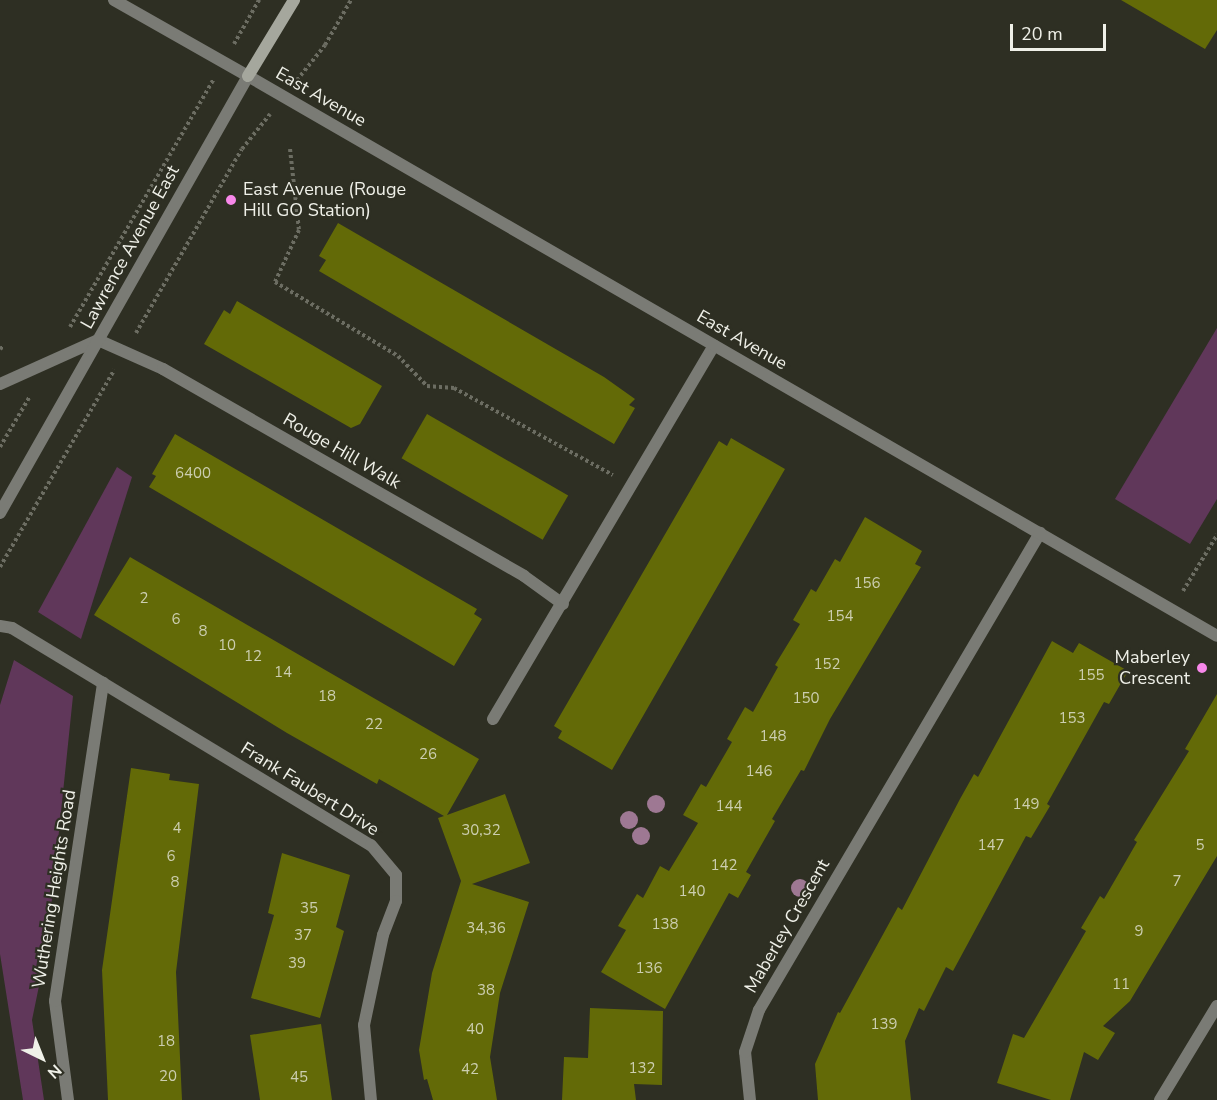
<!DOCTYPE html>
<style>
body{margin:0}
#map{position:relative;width:1217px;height:1100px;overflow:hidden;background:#2e2f23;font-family:"Nunito Sans",sans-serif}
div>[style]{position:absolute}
.green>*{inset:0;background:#60375a}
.building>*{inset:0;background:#636a07;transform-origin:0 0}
.path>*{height:4px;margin-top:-2px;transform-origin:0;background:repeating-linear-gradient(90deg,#6c6d62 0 3px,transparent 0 6px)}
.service>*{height:12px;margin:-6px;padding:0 6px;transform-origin:6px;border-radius:6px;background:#7a7b75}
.minor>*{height:12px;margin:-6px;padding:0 6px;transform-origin:6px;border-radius:6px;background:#7a7b75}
.tertiary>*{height:12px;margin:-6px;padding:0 6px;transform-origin:6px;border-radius:6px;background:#7a7b75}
.secondary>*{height:12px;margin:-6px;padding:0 6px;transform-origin:6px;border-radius:6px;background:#a5a79d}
.trees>*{width:18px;height:18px;margin:-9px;border-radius:50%;background:#9e7893}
.dots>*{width:16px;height:16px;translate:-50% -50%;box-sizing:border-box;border:3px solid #2e2f23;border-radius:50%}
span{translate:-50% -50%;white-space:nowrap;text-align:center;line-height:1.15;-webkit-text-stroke:4.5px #2e2f23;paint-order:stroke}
.number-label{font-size:15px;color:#ccceb0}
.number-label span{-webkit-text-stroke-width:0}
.street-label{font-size:18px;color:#eff0e8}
.poi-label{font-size:18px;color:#eff0e8}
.left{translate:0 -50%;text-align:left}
.right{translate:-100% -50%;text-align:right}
.north{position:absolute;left:12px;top:1028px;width:60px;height:60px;-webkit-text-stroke:4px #2e2f23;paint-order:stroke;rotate:137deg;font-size:16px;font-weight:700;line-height:24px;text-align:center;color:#eff0e8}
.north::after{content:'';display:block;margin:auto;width:21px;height:27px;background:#eff0e8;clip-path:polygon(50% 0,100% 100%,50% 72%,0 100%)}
.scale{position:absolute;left:1010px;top:24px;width:96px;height:27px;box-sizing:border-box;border:3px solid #eff0e8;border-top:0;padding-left:8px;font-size:18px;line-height:21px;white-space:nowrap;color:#eff0e8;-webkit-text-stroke:4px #2e2f23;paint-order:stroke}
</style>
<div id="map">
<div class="green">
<i style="clip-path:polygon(1217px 328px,1217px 499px,1190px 544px,1115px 499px)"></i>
<i style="clip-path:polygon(117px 467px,132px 477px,81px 639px,38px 612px)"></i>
<i style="clip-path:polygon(14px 660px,73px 696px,47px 947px,32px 1020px,44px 1100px,23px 1100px,0 954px,0 705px)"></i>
</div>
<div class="building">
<i style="clip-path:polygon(1121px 0,1217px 0,1217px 30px,1205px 49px)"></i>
<i style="clip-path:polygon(338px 223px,604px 377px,635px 399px,629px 405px,635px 408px,614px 444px,319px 271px,326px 260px,319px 256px)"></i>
<i style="clip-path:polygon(237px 301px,382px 386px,360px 424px,351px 428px,204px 344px,224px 310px,230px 314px)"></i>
<i style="left:427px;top:414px;width:163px;height:51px;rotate:30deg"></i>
<i style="clip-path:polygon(175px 434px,477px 609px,474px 614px,482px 619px,454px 666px,149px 487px,156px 476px,152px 474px)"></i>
<i style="clip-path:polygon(731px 438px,785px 469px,612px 770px,558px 738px,562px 731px,554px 726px,719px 441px,727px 446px)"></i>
<i style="clip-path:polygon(865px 517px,922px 551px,915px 564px,921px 567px,830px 719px,804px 771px,801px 770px,772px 819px,775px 821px,746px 872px,751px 875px,738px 898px,729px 893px,665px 1009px,601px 972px,626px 930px,618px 926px,637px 894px,643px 898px,660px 866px,669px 871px,698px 823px,683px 815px,701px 784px,706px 787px,732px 742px,727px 739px,745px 707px,753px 712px,778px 667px,775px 665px,800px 624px,793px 620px,811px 589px,816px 592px,835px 559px,840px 562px)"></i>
<i style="clip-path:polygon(130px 557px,479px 759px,447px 815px,505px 794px,530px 863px,472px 884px,529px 902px,500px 993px,490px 1057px,497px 1100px,433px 1100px,427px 1079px,424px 1080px,419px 1050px,432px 973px,461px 881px,438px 818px,444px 816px,379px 779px,377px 784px,287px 733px,94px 615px)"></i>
<i style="clip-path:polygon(1052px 641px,1073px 653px,1079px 643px,1128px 671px,1109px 704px,1104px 702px,1047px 804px,1050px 806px,1031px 838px,1026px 836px,953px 971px,946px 967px,924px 1011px,919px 1008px,905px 1041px,911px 1100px,818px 1100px,815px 1064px,838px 1012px,840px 1013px,898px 907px,902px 910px,960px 799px,974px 774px,978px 777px)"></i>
<i style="clip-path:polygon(1217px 694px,1217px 856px,1130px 1001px,1103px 1026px,1115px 1033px,1098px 1060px,1084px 1052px,1070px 1100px,1051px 1100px,997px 1083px,1013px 1034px,1024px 1038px,1086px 931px,1081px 928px,1100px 896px,1104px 899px,1137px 842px,1134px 840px,1189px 751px,1185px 749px)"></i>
<i style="clip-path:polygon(131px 768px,170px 774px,169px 780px,199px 784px,176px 972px,182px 1100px,108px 1100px,102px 970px)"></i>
<i style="clip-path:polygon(282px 853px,350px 875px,336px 927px,344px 931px,320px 1018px,251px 998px,274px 915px,268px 913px)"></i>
<i style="clip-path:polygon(590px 1008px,663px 1011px,662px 1085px,634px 1084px,636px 1100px,562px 1100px,564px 1057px,588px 1058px)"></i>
<i style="clip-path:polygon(321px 1024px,332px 1100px,260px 1100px,250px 1035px)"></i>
</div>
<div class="path">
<i style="left:234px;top:44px;width:51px;rotate:-60.4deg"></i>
<i style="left:297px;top:80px;width:45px;rotate:-51.3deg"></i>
<i style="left:325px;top:45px;width:52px;rotate:-60deg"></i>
<i style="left:290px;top:149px;width:81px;rotate:83.7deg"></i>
<i style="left:299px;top:230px;width:57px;rotate:114.8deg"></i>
<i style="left:275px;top:282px;width:144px;rotate:31deg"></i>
<i style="left:398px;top:356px;width:42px;rotate:46deg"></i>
<i style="left:427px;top:386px;width:27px;rotate:4deg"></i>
<i style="left:454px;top:388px;width:181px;rotate:28.7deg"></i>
<i style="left:70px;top:327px;width:287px;rotate:-59.9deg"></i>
<i style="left:136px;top:333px;width:212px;rotate:-60.1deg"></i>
<i style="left:242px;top:149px;width:45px;rotate:-51.3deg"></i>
<i style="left:0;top:349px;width:5px;rotate:-37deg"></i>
<i style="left:0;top:447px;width:59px;rotate:-59.5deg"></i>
<i style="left:0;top:567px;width:228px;rotate:-59.9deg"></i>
<i style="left:1183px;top:591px;width:66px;rotate:-58.7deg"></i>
</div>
<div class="service">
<i style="left:114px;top:0;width:154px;rotate:29.6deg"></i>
<i style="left:0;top:384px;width:107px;rotate:-24.2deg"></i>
</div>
<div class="minor">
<i style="left:98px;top:340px;width:71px;rotate:24deg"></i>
<i style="left:163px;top:369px;width:416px;rotate:29.8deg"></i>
<i style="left:524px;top:576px;width:48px;rotate:35.7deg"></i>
<i style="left:0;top:626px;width:12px;rotate:9deg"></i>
<i style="left:12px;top:628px;width:419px;rotate:31.2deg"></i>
<i style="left:371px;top:845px;width:39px;rotate:50deg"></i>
<i style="left:396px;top:875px;width:26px;rotate:90deg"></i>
<i style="left:396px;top:901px;width:36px;rotate:111deg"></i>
<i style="left:383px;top:935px;width:92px;rotate:101.9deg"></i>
<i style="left:364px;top:1025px;width:75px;rotate:84.7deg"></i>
<i style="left:493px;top:719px;width:434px;rotate:-59.4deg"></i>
<i style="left:68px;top:1100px;width:100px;rotate:-97.5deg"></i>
<i style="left:55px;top:1001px;width:322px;rotate:-81.4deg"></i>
<i style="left:750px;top:1100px;width:48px;rotate:-95.9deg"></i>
<i style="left:745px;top:1052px;width:44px;rotate:-71.6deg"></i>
<i style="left:759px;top:1010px;width:554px;rotate:-59.5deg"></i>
<i style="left:1160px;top:1100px;width:110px;rotate:-58.8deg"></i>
</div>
<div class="tertiary">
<i style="left:0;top:513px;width:502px;rotate:-60.42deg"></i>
<i style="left:248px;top:76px;width:1119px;rotate:30.02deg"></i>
</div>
<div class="secondary">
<i style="left:248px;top:76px;width:89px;rotate:-58.8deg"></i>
</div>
<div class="trees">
<i style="left:656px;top:804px"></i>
<i style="left:629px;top:820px"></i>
<i style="left:641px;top:836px"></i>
<i style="left:800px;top:888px"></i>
</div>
<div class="dots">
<i style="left:231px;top:200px;background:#f888ea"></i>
<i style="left:1202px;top:668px;background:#f888ea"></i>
</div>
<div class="number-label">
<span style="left:193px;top:474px">6400</span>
<span style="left:867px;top:584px">156</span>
<span style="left:144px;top:599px">2</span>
<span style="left:840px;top:617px">154</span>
<span style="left:176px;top:620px">6</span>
<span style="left:203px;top:632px">8</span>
<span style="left:227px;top:646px">10</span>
<span style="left:253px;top:657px">12</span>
<span style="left:827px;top:665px">152</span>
<span style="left:283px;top:673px">14</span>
<span style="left:1091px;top:676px">155</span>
<span style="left:327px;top:697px">18</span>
<span style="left:806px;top:699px">150</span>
<span style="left:1072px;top:719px">153</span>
<span style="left:374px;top:725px">22</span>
<span style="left:773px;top:737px">148</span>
<span style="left:428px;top:755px">26</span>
<span style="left:759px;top:772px">146</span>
<span style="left:1026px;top:805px">149</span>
<span style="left:729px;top:807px">144</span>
<span style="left:177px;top:829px">4</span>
<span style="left:481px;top:831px">30,32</span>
<span style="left:991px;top:846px">147</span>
<span style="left:1200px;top:846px">5</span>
<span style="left:171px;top:857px">6</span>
<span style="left:724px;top:866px">142</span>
<span style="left:1177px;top:882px">7</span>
<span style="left:175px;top:883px">8</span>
<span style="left:692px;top:892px">140</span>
<span style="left:309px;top:909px">35</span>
<span style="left:665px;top:925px">138</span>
<span style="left:486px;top:929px">34,36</span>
<span style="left:1139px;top:932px">9</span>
<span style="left:303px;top:936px">37</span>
<span style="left:297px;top:964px">39</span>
<span style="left:649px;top:969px">136</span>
<span style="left:1121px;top:985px">11</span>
<span style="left:486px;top:991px">38</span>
<span style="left:884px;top:1025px">139</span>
<span style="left:475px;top:1030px">40</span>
<span style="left:166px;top:1042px">18</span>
<span style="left:642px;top:1069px">132</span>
<span style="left:470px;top:1070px">42</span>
<span style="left:168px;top:1077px">20</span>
<span style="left:299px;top:1078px">45</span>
</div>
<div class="street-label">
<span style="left:321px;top:97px;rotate:30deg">East Avenue</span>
<span style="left:130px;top:247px;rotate:-61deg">Lawrence Avenue East</span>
<span style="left:742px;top:340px;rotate:30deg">East Avenue</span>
<span style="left:342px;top:451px;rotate:30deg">Rouge Hill Walk</span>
<span style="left:310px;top:789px;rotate:32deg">Frank Faubert Drive</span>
<span style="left:54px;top:889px;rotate:-81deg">Wuthering Heights Road</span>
<span style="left:787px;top:926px;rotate:-60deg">Maberley Crescent</span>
</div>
<div class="poi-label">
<span class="left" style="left:243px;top:200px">East Avenue (Rouge<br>Hill GO Station)</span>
<span class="right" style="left:1190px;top:668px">Maberley<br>Crescent</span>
</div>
<div class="north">N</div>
<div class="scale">20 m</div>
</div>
